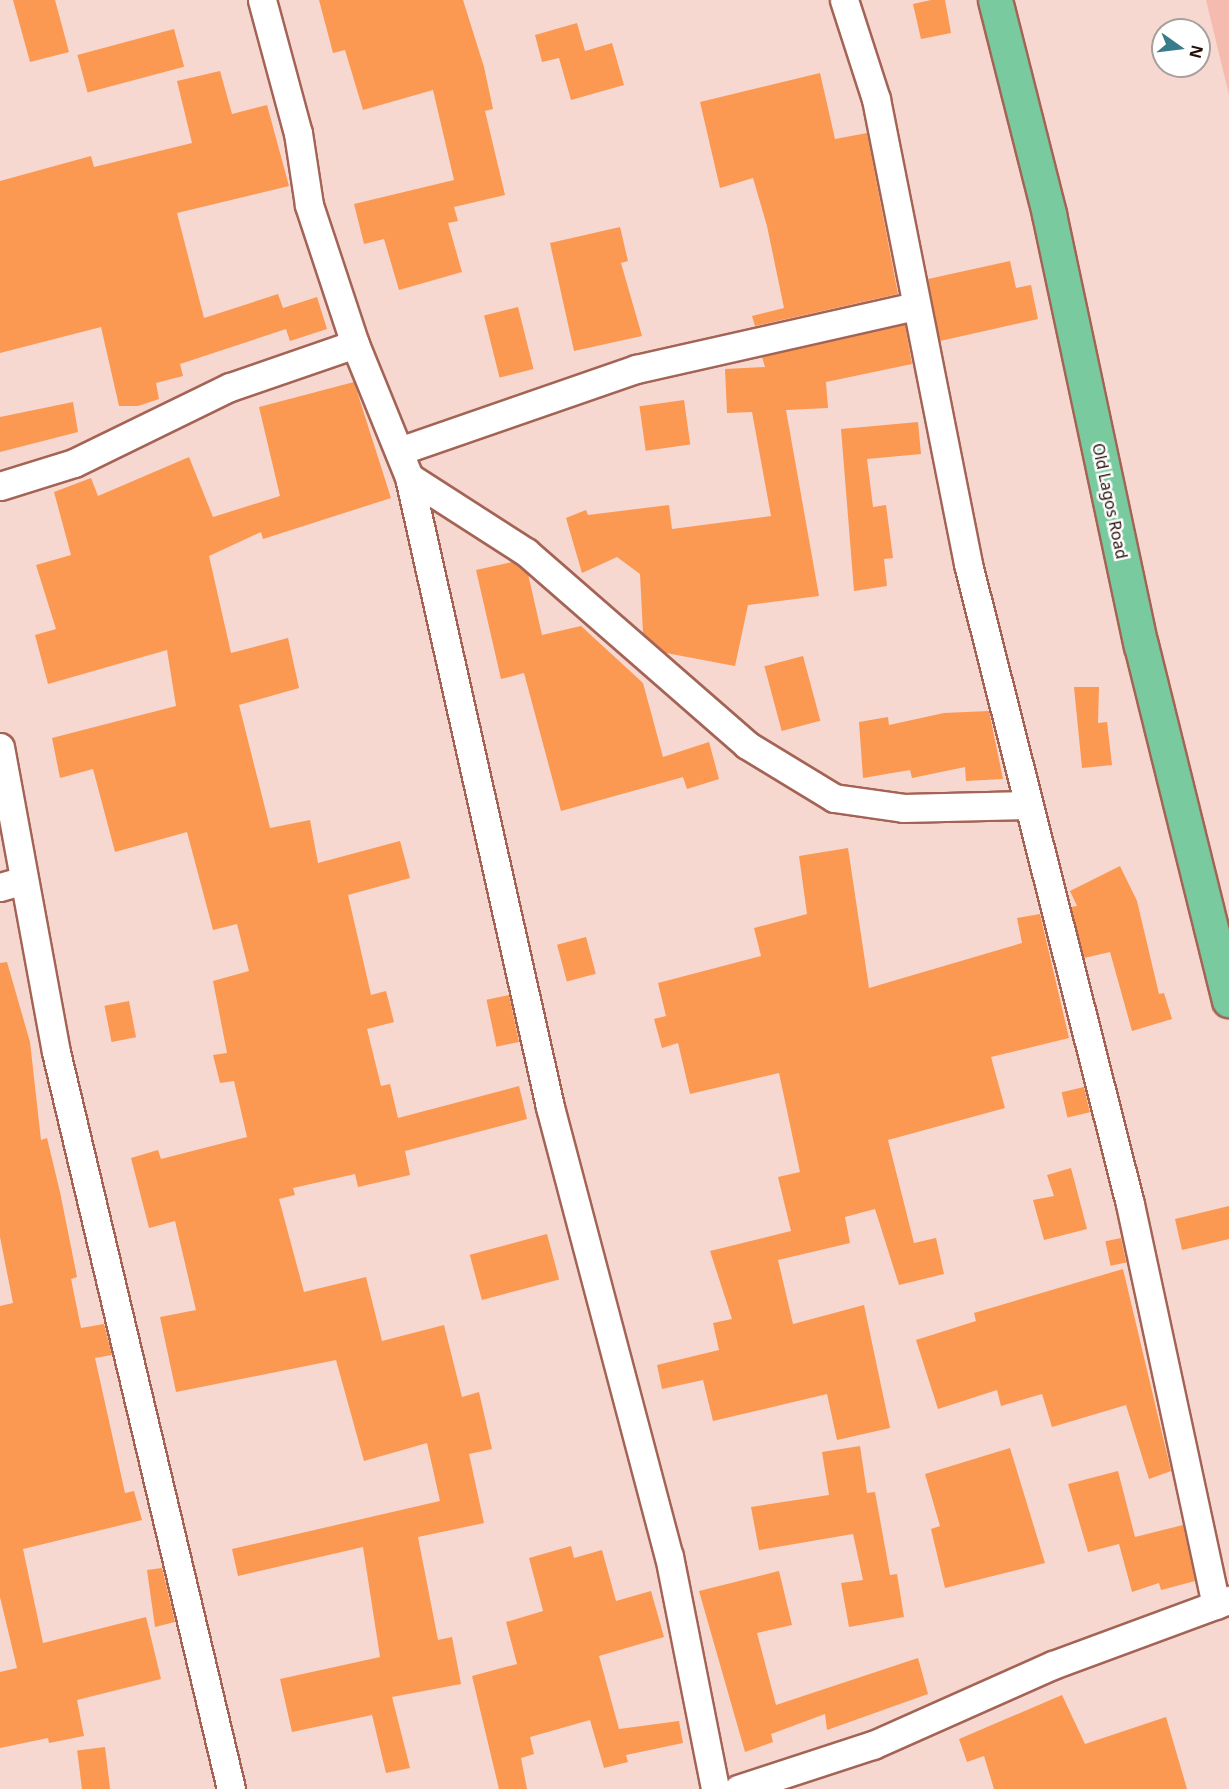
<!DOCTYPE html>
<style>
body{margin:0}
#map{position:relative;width:1229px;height:1789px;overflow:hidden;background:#f6d8d1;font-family:"Noto Sans",sans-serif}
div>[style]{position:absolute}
.green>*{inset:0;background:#f4bbae}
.building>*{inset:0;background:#fb9852;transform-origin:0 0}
.roads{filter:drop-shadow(2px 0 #a46455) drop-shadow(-2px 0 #a46455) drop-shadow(0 2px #a46455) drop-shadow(0 -2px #a46455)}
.street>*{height:27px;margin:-13.5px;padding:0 13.5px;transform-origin:13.5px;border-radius:13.5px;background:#fff}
.primary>*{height:33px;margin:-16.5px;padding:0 16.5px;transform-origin:16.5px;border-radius:16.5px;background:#79ca9e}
span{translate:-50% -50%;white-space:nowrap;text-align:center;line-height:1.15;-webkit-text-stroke:5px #fff;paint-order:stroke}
.street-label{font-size:16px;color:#260e08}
.north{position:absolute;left:1151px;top:18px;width:60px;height:60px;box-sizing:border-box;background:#fff;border:2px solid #a89f9c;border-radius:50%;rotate:104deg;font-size:16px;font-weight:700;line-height:24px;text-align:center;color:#260e08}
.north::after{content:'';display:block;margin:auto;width:21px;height:27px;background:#387c8b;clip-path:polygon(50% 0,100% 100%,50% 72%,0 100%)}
</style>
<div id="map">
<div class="green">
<i style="clip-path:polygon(1206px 0,1229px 0,1229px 95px)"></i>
</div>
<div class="building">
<i style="clip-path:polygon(13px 0,55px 0,69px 52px,30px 62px)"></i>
<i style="clip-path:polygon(319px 0,463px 0,484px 67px,493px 109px,485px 111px,505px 195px,454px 207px,458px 221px,448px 223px,462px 272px,399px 290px,384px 239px,364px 244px,354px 204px,454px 180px,433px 90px,363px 110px,345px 50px,333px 53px)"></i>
<i style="clip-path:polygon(931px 0,945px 0,951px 33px,921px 39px,913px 4px)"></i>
<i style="clip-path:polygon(577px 23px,585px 51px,612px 43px,624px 85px,571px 100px,559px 58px,542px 62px,535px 35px)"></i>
<i style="left:174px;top:29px;width:39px;height:100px;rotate:75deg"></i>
<i style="clip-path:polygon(220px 71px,232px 114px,267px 105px,289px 186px,177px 213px,204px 318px,278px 294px,283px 308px,317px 297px,327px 329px,290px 341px,286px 329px,180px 364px,183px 376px,156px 383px,159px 399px,138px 406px,119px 406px,101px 327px,0 353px,0 181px,91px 156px,94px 167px,192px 143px,177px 81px)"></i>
<i style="clip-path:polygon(820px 73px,835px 139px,867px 133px,898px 294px,755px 326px,752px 316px,784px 308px,767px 226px,753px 178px,720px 188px,700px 102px)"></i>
<i style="clip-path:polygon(620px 227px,628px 261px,621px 263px,642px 336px,574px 351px,550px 243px)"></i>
<i style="clip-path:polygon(1010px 261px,1016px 288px,1031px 285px,1038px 319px,940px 341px,928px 279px)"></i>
<i style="left:518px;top:307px;width:64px;height:35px;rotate:76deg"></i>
<i style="clip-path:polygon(905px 325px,912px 364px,826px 382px,828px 408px,786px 410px,819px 596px,748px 605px,735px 666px,666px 653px,643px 633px,640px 574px,617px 557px,582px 573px,566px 518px,586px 510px,588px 515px,669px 505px,672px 529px,771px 516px,752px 412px,727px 413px,725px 369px,765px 367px,762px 357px)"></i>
<i style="clip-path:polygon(354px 382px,391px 498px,263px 539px,261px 532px,209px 556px,231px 653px,288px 638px,299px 688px,239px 705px,270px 828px,310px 820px,318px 863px,400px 841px,410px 878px,348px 895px,371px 995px,386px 991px,394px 1022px,367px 1029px,381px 1086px,390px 1084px,398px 1118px,519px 1086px,527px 1119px,405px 1151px,410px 1175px,358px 1187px,355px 1174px,293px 1188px,295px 1195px,279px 1199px,304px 1292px,366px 1277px,382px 1341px,444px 1325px,462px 1397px,479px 1392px,492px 1449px,469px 1454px,484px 1523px,418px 1537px,438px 1640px,452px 1637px,461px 1684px,392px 1697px,410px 1768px,386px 1773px,372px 1715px,292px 1732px,280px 1679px,380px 1657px,363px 1547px,238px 1576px,232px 1549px,440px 1501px,427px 1443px,364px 1461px,336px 1360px,176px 1392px,160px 1317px,196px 1310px,175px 1221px,149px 1228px,131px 1158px,158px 1150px,161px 1159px,247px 1137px,234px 1081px,220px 1083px,213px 1055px,227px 1053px,213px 981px,249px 971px,237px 924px,213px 930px,187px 832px,115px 852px,93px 769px,60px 778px,52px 738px,176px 706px,167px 650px,48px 684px,35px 635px,56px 629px,36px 565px,71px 555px,54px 492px,91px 478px,98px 496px,189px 457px,213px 517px,280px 496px,259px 407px)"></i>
<i style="left:684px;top:400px;width:45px;height:45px;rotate:82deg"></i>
<i style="clip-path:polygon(73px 402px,78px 432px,0 452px,0 417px)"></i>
<i style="clip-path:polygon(918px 422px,921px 454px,867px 459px,873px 507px,886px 505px,893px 558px,884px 559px,887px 586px,854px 591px,841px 429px)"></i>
<i style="clip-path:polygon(512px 562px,528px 574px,542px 635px,581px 626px,643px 683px,663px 757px,709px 742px,719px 779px,687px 789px,683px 777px,561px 811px,524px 673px,501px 679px,476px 570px)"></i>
<i style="left:803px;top:656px;width:67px;height:40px;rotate:75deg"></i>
<i style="clip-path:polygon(1074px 687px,1099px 687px,1098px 723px,1107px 722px,1112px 765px,1082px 768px)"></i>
<i style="clip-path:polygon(989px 711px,1003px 779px,966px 781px,965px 767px,912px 778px,910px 770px,863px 778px,859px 722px,888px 717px,889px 725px,944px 713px)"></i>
<i style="clip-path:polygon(848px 848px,869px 988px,1022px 943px,1017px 918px,1040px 914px,1069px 1038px,991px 1057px,1005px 1108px,888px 1140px,914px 1243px,936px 1238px,944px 1274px,899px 1285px,875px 1209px,845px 1217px,850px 1243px,778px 1260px,793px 1324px,864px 1305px,890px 1428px,837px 1440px,827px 1394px,713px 1421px,703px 1380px,662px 1389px,657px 1365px,719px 1350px,713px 1323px,732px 1319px,710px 1251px,791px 1231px,778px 1177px,800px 1172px,779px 1073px,690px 1094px,678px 1043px,662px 1048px,654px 1019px,666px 1016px,658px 983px,761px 956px,754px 928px,807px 914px,799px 856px)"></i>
<i style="clip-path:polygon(1120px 866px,1137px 901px,1159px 994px,1164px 993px,1172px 1019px,1132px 1031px,1110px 952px,1084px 958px,1071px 907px,1077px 906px,1070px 891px)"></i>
<i style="left:586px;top:937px;width:38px;height:30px;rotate:75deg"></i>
<i style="clip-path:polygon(7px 962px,30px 1042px,41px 1140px,47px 1138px,60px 1192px,77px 1277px,71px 1279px,81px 1328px,104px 1324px,112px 1355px,95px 1358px,125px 1493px,134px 1491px,142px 1520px,23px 1549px,43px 1643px,146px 1617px,161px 1679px,77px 1700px,84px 1736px,49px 1743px,48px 1738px,0 1748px,0 1672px,17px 1668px,0 1597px,0 1306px,13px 1303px,0 1237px,0 963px)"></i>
<i style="left:509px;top:995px;width:48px;height:23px;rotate:78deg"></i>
<i style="left:129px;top:1001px;width:37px;height:25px;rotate:79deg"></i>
<i style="left:1084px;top:1087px;width:26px;height:23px;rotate:77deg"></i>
<i style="clip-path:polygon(1071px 1168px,1087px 1229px,1044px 1240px,1033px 1200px,1054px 1196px,1047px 1175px)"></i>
<i style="clip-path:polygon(1229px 1206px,1229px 1239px,1182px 1250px,1175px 1219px)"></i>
<i style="left:547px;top:1234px;width:47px;height:80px;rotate:75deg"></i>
<i style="left:1121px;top:1238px;width:25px;height:16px;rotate:78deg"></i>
<i style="clip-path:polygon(1123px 1269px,1171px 1471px,1149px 1479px,1126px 1405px,1052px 1427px,1042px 1394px,1001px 1406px,997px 1390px,938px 1409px,916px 1340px,976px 1321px,974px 1313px)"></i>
<i style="clip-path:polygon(860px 1446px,867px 1493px,875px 1492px,890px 1575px,897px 1574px,904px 1617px,849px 1627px,841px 1583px,863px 1580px,853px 1534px,759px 1550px,751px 1507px,829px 1495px,822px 1452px)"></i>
<i style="clip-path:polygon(1010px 1448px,1045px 1563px,945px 1588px,931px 1529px,940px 1526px,925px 1474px)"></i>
<i style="clip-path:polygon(1118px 1471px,1135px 1537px,1183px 1525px,1195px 1581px,1161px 1590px,1159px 1583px,1132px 1592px,1119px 1544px,1088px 1552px,1068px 1484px)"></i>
<i style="clip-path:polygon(571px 1546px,574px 1558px,602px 1550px,616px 1601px,651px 1591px,664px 1637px,599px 1656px,619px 1729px,679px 1721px,683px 1743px,626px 1755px,628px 1762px,604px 1768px,590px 1720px,530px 1737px,534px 1754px,521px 1758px,527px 1789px,499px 1789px,472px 1676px,517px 1664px,506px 1622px,543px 1611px,529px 1558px)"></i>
<i style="clip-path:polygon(162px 1568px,175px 1622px,155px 1627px,147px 1570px)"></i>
<i style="clip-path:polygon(779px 1571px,792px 1625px,757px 1633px,776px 1705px,918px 1658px,928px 1694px,827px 1730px,825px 1714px,771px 1734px,773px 1742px,745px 1752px,699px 1591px)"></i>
<i style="clip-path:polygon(1062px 1695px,1085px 1744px,1166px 1717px,1187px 1789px,994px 1789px,984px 1756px,967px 1762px,959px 1739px)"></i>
<i style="left:105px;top:1747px;width:42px;height:28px;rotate:83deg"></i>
</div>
<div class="roads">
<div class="street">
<i style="left:262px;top:0;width:138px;rotate:74.9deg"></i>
<i style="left:298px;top:133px;width:73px;rotate:81.3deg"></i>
<i style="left:309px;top:205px;width:146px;rotate:71.7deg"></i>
<i style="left:355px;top:344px;width:144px;rotate:67.9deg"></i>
<i style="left:409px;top:477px;width:646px;rotate:77.38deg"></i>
<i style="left:550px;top:1107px;width:465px;rotate:75.2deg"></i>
<i style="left:669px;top:1556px;width:237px;rotate:78.8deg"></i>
<i style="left:844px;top:0;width:104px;rotate:72.1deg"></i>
<i style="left:876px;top:99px;width:474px;rotate:78.8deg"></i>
<i style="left:968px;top:564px;width:660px;rotate:75.8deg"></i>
<i style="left:1130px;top:1204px;width:410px;rotate:77.9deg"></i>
<i style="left:399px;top:451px;width:251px;rotate:-19.1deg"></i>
<i style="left:636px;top:369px;width:286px;rotate:-12.7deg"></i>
<i style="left:409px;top:477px;width:139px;rotate:32.7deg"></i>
<i style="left:526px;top:552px;width:293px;rotate:41.1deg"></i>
<i style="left:747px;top:745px;width:102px;rotate:31.3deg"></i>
<i style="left:834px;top:798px;width:70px;rotate:8.2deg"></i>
<i style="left:903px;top:808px;width:125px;rotate:-1.4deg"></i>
<i style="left:0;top:486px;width:77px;rotate:-17.3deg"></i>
<i style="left:74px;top:463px;width:174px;rotate:-26deg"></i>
<i style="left:230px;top:387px;width:132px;rotate:-19deg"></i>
<i style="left:0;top:747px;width:310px;rotate:79.6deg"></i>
<i style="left:56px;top:1052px;width:757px;rotate:76.64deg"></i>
<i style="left:0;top:887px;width:25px;rotate:-16deg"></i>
<i style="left:738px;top:1789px;width:142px;rotate:-18.1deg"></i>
<i style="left:873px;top:1745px;width:197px;rotate:-24deg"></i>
<i style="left:1053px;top:1665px;width:188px;rotate:-20.3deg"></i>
</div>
<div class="primary">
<i style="left:995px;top:0;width:221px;rotate:75.8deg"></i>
<i style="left:1049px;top:214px;width:441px;rotate:78deg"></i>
<i style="left:1141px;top:645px;width:366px;rotate:76.1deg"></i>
</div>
</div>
<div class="street-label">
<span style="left:1110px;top:501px;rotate:78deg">Old Lagos Road</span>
</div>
<div class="north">N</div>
</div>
